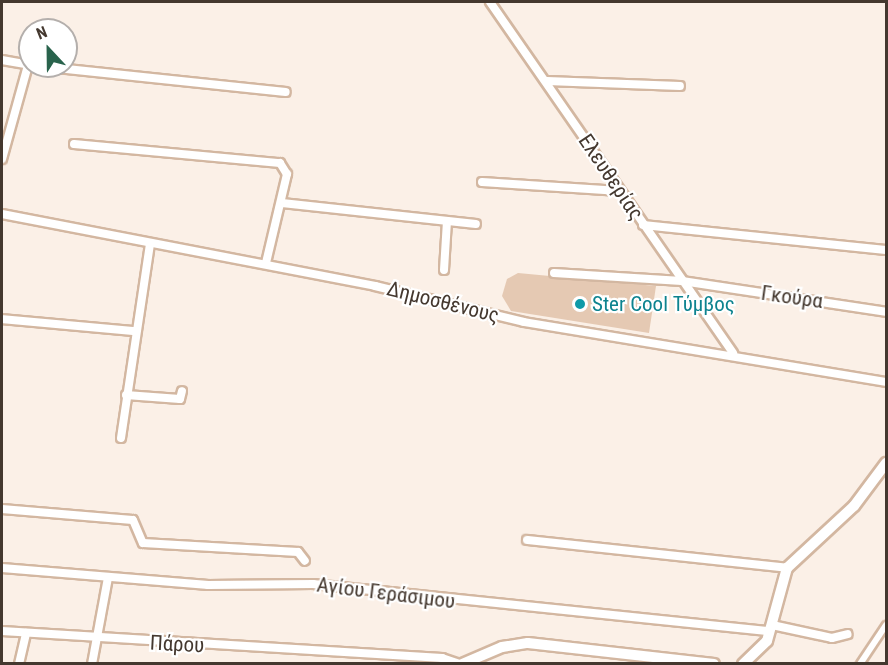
<!DOCTYPE html>
<meta charset="utf-8">
<style>
body{margin:0}
#map{position:relative;width:888px;height:665px;overflow:hidden;background:#fbf0e7;font-family:"Roboto Condensed",sans-serif}
div>[style]{position:absolute}
.building>*{inset:0;background:#e5c9b3}
.roads{filter:drop-shadow(2px 0 #d3b7a1) drop-shadow(-2px 0 #d3b7a1) drop-shadow(0 2px #d3b7a1) drop-shadow(0 -2px #d3b7a1)}
.pedestrian>*{height:6px;margin:-3px;padding:0 3px;transform-origin:3px;border-radius:3px;background:#fff}
.minor>*{height:8px;margin:-4px;padding:0 4px;transform-origin:4px;border-radius:4px;background:#fff}
.secondary>*{height:10px;margin:-5px;padding:0 5px;transform-origin:5px;border-radius:5px;background:#fff}
.dots>*{width:16px;height:16px;translate:-50% -50%;box-sizing:border-box;border:3px solid #fff;border-radius:50%}
span{translate:-50% -50%;white-space:nowrap;text-align:center;line-height:1.15;-webkit-text-stroke:4.5px #fff;paint-order:stroke}
.street-label{font-size:21px;color:#44382f}
.culture-label{font-size:21px;color:#0d838f}
.left{translate:0 -50%;text-align:left}
.frame{position:absolute;inset:0;border:3px solid #44382f;pointer-events:none}
.north{position:absolute;left:18px;top:18px;width:60px;height:60px;box-sizing:border-box;background:#fff;border:2px solid #b4afac;border-radius:50%;rotate:338deg;font-size:16px;font-weight:700;line-height:24px;text-align:center;color:#44382f}
.north::after{content:'';display:block;margin:auto;width:21px;height:27px;background:#29634c;clip-path:polygon(50% 0,100% 100%,50% 72%,0 100%)}
</style>
<div id="map">
<div class="building">
<i style="clip-path:polygon(518px 273px,656px 286px,649px 333px,511px 311px,502px 296px,507px 279px)"></i>
</div>
<div class="roads">
<div class="pedestrian">
<i style="left:860px;top:664px;width:47px;rotate:-56.3deg"></i>
</div>
<div class="minor">
<i style="left:490px;top:2px;width:427px;rotate:55.3deg"></i>
<i style="left:2px;top:60px;width:28px;rotate:10deg"></i>
<i style="left:38px;top:66px;width:249px;rotate:6deg"></i>
<i style="left:547px;top:81px;width:133px;rotate:2.2deg"></i>
<i style="left:74px;top:144px;width:207px;rotate:5.3deg"></i>
<i style="left:280px;top:163px;width:13px;rotate:58deg"></i>
<i style="left:287px;top:174px;width:91px;rotate:103.3deg"></i>
<i style="left:2px;top:159px;width:98px;rotate:-74.5deg"></i>
<i style="left:482px;top:182px;width:138px;rotate:3.7deg"></i>
<i style="left:282px;top:203px;width:195px;rotate:6.2deg"></i>
<i style="left:2px;top:214px;width:380px;rotate:10.9deg"></i>
<i style="left:375px;top:286px;width:153px;rotate:13.6deg"></i>
<i style="left:524px;top:322px;width:367px;rotate:9.4deg"></i>
<i style="left:643px;top:225px;width:244px;rotate:5.9deg"></i>
<i style="left:444px;top:270px;width:49px;rotate:-86.5deg"></i>
<i style="left:554px;top:273px;width:128px;rotate:3.6deg"></i>
<i style="left:682px;top:281px;width:206px;rotate:8.6deg"></i>
<i style="left:2px;top:319px;width:133px;rotate:5.2deg"></i>
<i style="left:126px;top:395px;width:54px;rotate:4.2deg"></i>
<i style="left:180px;top:399px;width:8px;rotate:-76deg"></i>
<i style="left:121px;top:438px;width:197px;rotate:-81.5deg"></i>
<i style="left:2px;top:509px;width:131px;rotate:4.8deg"></i>
<i style="left:133px;top:520px;width:25px;rotate:67deg"></i>
<i style="left:143px;top:543px;width:155px;rotate:3.3deg"></i>
<i style="left:298px;top:552px;width:11px;rotate:52deg"></i>
<i style="left:527px;top:540px;width:262px;rotate:6.1deg"></i>
<i style="left:2px;top:568px;width:207px;rotate:4.7deg"></i>
<i style="left:208px;top:585px;width:105px;rotate:-0.5deg"></i>
<i style="left:313px;top:584px;width:459px;rotate:5.9deg"></i>
<i style="left:772px;top:625px;width:61px;rotate:12.2deg"></i>
<i style="left:832px;top:638px;width:16px;rotate:-14deg"></i>
<i style="left:2px;top:631px;width:441px;rotate:3.5deg"></i>
<i style="left:442px;top:658px;width:18px;rotate:19deg"></i>
<i style="left:19px;top:664px;width:32px;rotate:-77deg"></i>
<i style="left:92px;top:664px;width:87px;rotate:-79.5deg"></i>
</div>
<div class="secondary">
<i style="left:462px;top:664px;width:43px;rotate:-23deg"></i>
<i style="left:502px;top:647px;width:26px;rotate:-9deg"></i>
<i style="left:528px;top:643px;width:187px;rotate:6.4deg"></i>
<i style="left:743px;top:664px;width:33px;rotate:-44deg"></i>
<i style="left:767px;top:641px;width:76px;rotate:-74.7deg"></i>
<i style="left:787px;top:568px;width:91px;rotate:-42.8deg"></i>
<i style="left:854px;top:506px;width:54px;rotate:-53.3deg"></i>
</div>
</div>
<div class="dots">
<i style="left:580px;top:304px;background:#0f9aa8"></i>
</div>
<div class="street-label">
<span style="left:611px;top:177px;rotate:56deg">Ελευθερίας</span>
<span style="left:792px;top:297px;rotate:8deg">Γκούρα</span>
<span style="left:443px;top:302px;rotate:14deg">Δημοσθένους</span>
<span style="left:386px;top:593px;rotate:7deg">Αγίου Γεράσιμου</span>
<span style="left:177px;top:644px;rotate:3deg">Πάρου</span>
</div>
<div class="culture-label">
<span class="left" style="left:592px;top:304px">Ster Cool Τύμβος</span>
</div>
<div class="frame"></div>
<div class="north">N</div>
</div>
